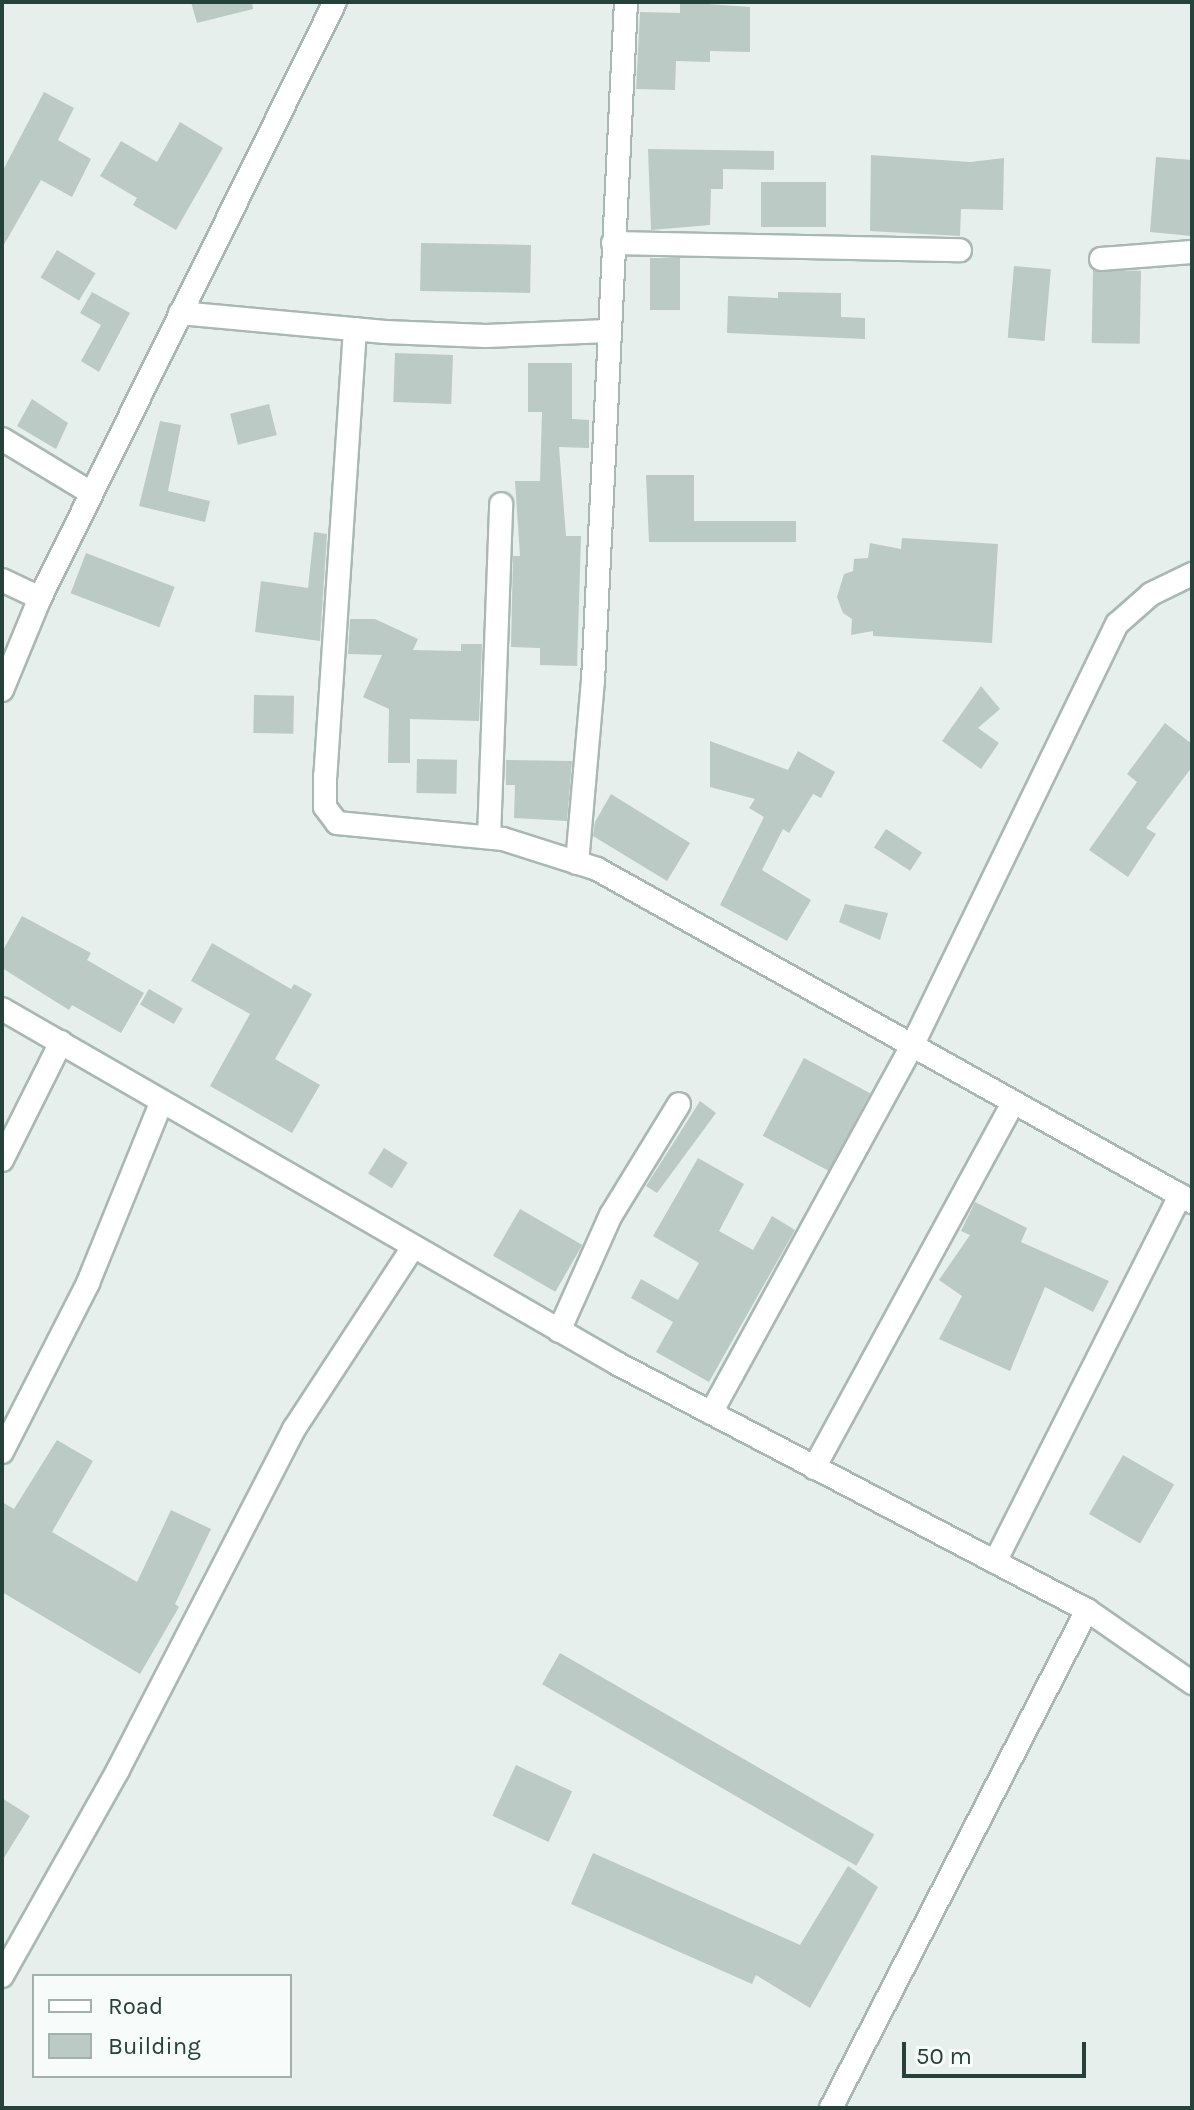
<!DOCTYPE html>
<style>
body{margin:0}
#map{position:relative;width:1194px;height:2110px;overflow:hidden;background:#e6efeb;font-family:Karla,sans-serif}
div>[style]{position:absolute}
.building>*{inset:0;background:#bbcac4;transform-origin:0 0}
.roads{filter:drop-shadow(2px 0 #a8b8b2) drop-shadow(-2px 0 #a8b8b2) drop-shadow(0 2px #a8b8b2) drop-shadow(0 -2px #a8b8b2)}
.minor>*{height:22px;margin:-11px;padding:0 11px;transform-origin:11px;border-radius:11px;background:#fff}
span{translate:-50% -50%;white-space:nowrap;text-align:center;line-height:1.15;-webkit-text-stroke:6px #f7fbf9;paint-order:stroke}
.frame{position:absolute;inset:0;border:4px solid #24423a;pointer-events:none}
.legend{position:absolute;left:32px;top:1974px;width:260px;height:104px;box-sizing:border-box;background:#f7fbf9;border:2px solid #a3b1ad;margin:0;padding:10px 14px;list-style:none;font-size:24px;color:#24423a}
.legend li{display:flex;align-items:center;gap:16px;height:40px}
.legend b{width:40px;border:2px solid #a3b1ad}
.scale{position:absolute;left:902px;top:2042px;width:184px;height:36px;box-sizing:border-box;border:4px solid #24423a;border-top:0;padding-left:10px;font-size:24px;line-height:28px;white-space:nowrap;color:#24423a;-webkit-text-stroke:6px #f7fbf9;paint-order:stroke}
</style>
<div id="map">
<div class="building">
<i style="clip-path:polygon(191px 2px,252px 2px,253px 9px,197px 23px)"></i>
<i style="clip-path:polygon(680px 2px,750px 7px,750px 52px,710px 51px,710px 62px,676px 61px,675px 90px,636px 89px,640px 12px,680px 13px)"></i>
<i style="clip-path:polygon(44px 92px,74px 108px,58px 140px,91px 159px,72px 197px,41px 180px,2px 248px,2px 172px)"></i>
<i style="clip-path:polygon(180px 122px,223px 148px,176px 230px,133px 205px,137px 198px,100px 176px,121px 141px,157px 162px)"></i>
<i style="clip-path:polygon(648px 149px,774px 151px,774px 170px,723px 169px,723px 189px,711px 189px,710px 225px,651px 230px)"></i>
<i style="clip-path:polygon(871px 155px,970px 162px,1004px 158px,1003px 210px,961px 209px,960px 236px,870px 231px)"></i>
<i style="clip-path:polygon(1156px 157px,1192px 160px,1192px 236px,1150px 232px)"></i>
<i style="left:761px;top:182px;width:65px;height:45px"></i>
<i style="left:421px;top:243px;width:110px;height:48px;rotate:1deg"></i>
<i style="left:57px;top:250px;width:45px;height:32px;rotate:31deg"></i>
<i style="left:650px;top:258px;width:30px;height:52px"></i>
<i style="left:1014px;top:266px;width:37px;height:72px;rotate:5deg"></i>
<i style="left:1093px;top:270px;width:48px;height:73px;rotate:1deg"></i>
<i style="clip-path:polygon(92px 292px,130px 313px,99px 372px,81px 361px,101px 325px,80px 313px)"></i>
<i style="clip-path:polygon(778px 292px,841px 293px,841px 317px,865px 318px,865px 339px,727px 333px,728px 296px,778px 298px)"></i>
<i style="left:395px;top:353px;width:58px;height:49px;rotate:2deg"></i>
<i style="clip-path:polygon(528px 363px,572px 363px,572px 419px,589px 420px,589px 448px,559px 447px,566px 536px,581px 536px,577px 666px,540px 665px,540px 648px,511px 647px,513px 556px,520px 556px,515px 481px,540px 481px,542px 412px,528px 412px)"></i>
<i style="clip-path:polygon(32px 399px,68px 423px,56px 449px,17px 426px)"></i>
<i style="left:269px;top:404px;width:32px;height:40px;rotate:76deg"></i>
<i style="clip-path:polygon(160px 421px,181px 425px,168px 491px,210px 501px,205px 522px,139px 506px)"></i>
<i style="clip-path:polygon(646px 475px,694px 475px,694px 521px,796px 521px,796px 542px,649px 542px)"></i>
<i style="clip-path:polygon(314px 532px,327px 534px,320px 641px,255px 632px,261px 581px,308px 588px)"></i>
<i style="clip-path:polygon(902px 538px,998px 544px,992px 643px,873px 636px,873px 631px,851px 635px,852px 619px,843px 613px,837px 597px,844px 574px,853px 571px,854px 559px,868px 558px,870px 543px,901px 549px)"></i>
<i style="left:86px;top:553px;width:95px;height:43px;rotate:21deg"></i>
<i style="clip-path:polygon(350px 619px,375px 619px,418px 639px,413px 650px,461px 651px,461px 644px,482px 644px,479px 721px,410px 719px,410px 763px,388px 763px,389px 709px,363px 697px,382px 655px,348px 654px)"></i>
<i style="clip-path:polygon(981px 686px,1000px 709px,978px 728px,999px 743px,981px 769px,942px 741px)"></i>
<i style="left:254px;top:695px;width:40px;height:38px;rotate:1deg"></i>
<i style="clip-path:polygon(1165px 723px,1192px 744px,1192px 767px,1146px 828px,1156px 834px,1128px 877px,1089px 850px,1137px 782px,1127px 774px)"></i>
<i style="clip-path:polygon(710px 741px,788px 770px,798px 751px,835px 772px,821px 798px,813px 794px,789px 833px,783px 829px,762px 870px,811px 900px,787px 941px,720px 905px,764px 817px,749px 808px,755px 799px,710px 787px)"></i>
<i style="left:417px;top:759px;width:40px;height:34px;rotate:1deg"></i>
<i style="clip-path:polygon(506px 760px,572px 761px,567px 821px,514px 818px,515px 785px,506px 785px)"></i>
<i style="clip-path:polygon(611px 794px,690px 843px,667px 881px,593px 836px,595px 822px)"></i>
<i style="left:886px;top:829px;width:43px;height:22px;rotate:33deg"></i>
<i style="clip-path:polygon(845px 904px,888px 913px,880px 940px,839px 922px)"></i>
<i style="clip-path:polygon(22px 916px,91px 953px,87px 960px,144px 993px,121px 1033px,72px 1005px,69px 1010px,2px 968px,2px 952px)"></i>
<i style="clip-path:polygon(212px 943px,291px 989px,294px 984px,312px 994px,275px 1059px,320px 1085px,292px 1133px,210px 1086px,250px 1014px,191px 981px)"></i>
<i style="left:149px;top:989px;width:39px;height:18px;rotate:30deg"></i>
<i style="left:804px;top:1058px;width:75px;height:88px;rotate:28deg"></i>
<i style="clip-path:polygon(700px 1101px,716px 1113px,657px 1193px,646px 1186px)"></i>
<i style="left:384px;top:1148px;width:28px;height:30px;rotate:32deg"></i>
<i style="clip-path:polygon(698px 1158px,744px 1184px,719px 1231px,753px 1250px,772px 1216px,795px 1230px,709px 1382px,656px 1352px,673px 1322px,631px 1298px,641px 1279px,678px 1300px,699px 1263px,653px 1236px)"></i>
<i style="clip-path:polygon(975px 1202px,1027px 1228px,1021px 1242px,1109px 1281px,1093px 1312px,1045px 1287px,1010px 1371px,939px 1339px,962px 1296px,939px 1280px,970px 1235px,961px 1231px)"></i>
<i style="left:520px;top:1209px;width:72px;height:54px;rotate:30deg"></i>
<i style="clip-path:polygon(57px 1440px,93px 1461px,52px 1532px,137px 1582px,171px 1510px,211px 1529px,175px 1604px,179px 1607px,140px 1674px,2px 1592px,2px 1502px,14px 1509px)"></i>
<i style="left:1123px;top:1455px;width:59px;height:68px;rotate:30deg"></i>
<i style="left:560px;top:1653px;width:363px;height:36px;rotate:30deg"></i>
<i style="left:516px;top:1765px;width:62px;height:56px;rotate:25deg"></i>
<i style="clip-path:polygon(2px 1798px,30px 1816px,2px 1861px)"></i>
<i style="clip-path:polygon(593px 1853px,800px 1945px,848px 1866px,878px 1887px,810px 2008px,756px 1975px,752px 1984px,571px 1904px)"></i>
</div>
<div class="roads">
<div class="minor">
<i style="left:613px;top:243px;width:347px;rotate:1.2deg"></i>
<i style="left:1101px;top:259px;width:91px;rotate:-4.4deg"></i>
<i style="left:180px;top:313px;width:206px;rotate:5.3deg"></i>
<i style="left:385px;top:332px;width:101px;rotate:2.3deg"></i>
<i style="left:486px;top:336px;width:122px;rotate:-2.3deg"></i>
<i style="left:355px;top:329px;width:448px;rotate:93.8deg"></i>
<i style="left:325px;top:776px;width:31px;rotate:90deg"></i>
<i style="left:325px;top:807px;width:20px;rotate:53deg"></i>
<i style="left:337px;top:823px;width:167px;rotate:5.5deg"></i>
<i style="left:503px;top:839px;width:99px;rotate:17.7deg"></i>
<i style="left:597px;top:869px;width:682px;rotate:29.23deg"></i>
<i style="left:2px;top:439px;width:104px;rotate:31.2deg"></i>
<i style="left:2px;top:580px;width:42px;rotate:25.3deg"></i>
<i style="left:2px;top:690px;width:100px;rotate:-67.6deg"></i>
<i style="left:40px;top:598px;width:665px;rotate:-63.67deg"></i>
<i style="left:489px;top:837px;width:333px;rotate:-87.9deg"></i>
<i style="left:577px;top:863px;width:183px;rotate:-85deg"></i>
<i style="left:593px;top:681px;width:680px;rotate:-87.22deg"></i>
<i style="left:2px;top:1009px;width:711px;rotate:29.95deg"></i>
<i style="left:618px;top:1364px;width:530px;rotate:27.68deg"></i>
<i style="left:1087px;top:1610px;width:128px;rotate:34.8deg"></i>
<i style="left:2px;top:1160px;width:132px;rotate:-63.4deg"></i>
<i style="left:559px;top:1331px;width:127px;rotate:-65.9deg"></i>
<i style="left:611px;top:1215px;width:130px;rotate:-58.5deg"></i>
<i style="left:711px;top:1413px;width:418px;rotate:-61.3deg"></i>
<i style="left:912px;top:1046px;width:469px;rotate:-64.1deg"></i>
<i style="left:1117px;top:624px;width:45px;rotate:-41.4deg"></i>
<i style="left:1151px;top:594px;width:46px;rotate:-26deg"></i>
<i style="left:2px;top:1452px;width:190px;rotate:-63deg"></i>
<i style="left:88px;top:1283px;width:194px;rotate:-67.9deg"></i>
<i style="left:814px;top:1468px;width:416px;rotate:-61.4deg"></i>
<i style="left:995px;top:1562px;width:411px;rotate:-63.2deg"></i>
<i style="left:2px;top:1976px;width:236px;rotate:-60.6deg"></i>
<i style="left:118px;top:1770px;width:384px;rotate:-62.7deg"></i>
<i style="left:294px;top:1429px;width:217px;rotate:-56.8deg"></i>
<i style="left:831px;top:2108px;width:560px;rotate:-62.79deg"></i>
</div>
</div>
<div class="frame"></div>
<ul class="legend">
<li><b style="height:10px;background:#fff"></b>Road</li>
<li><b style="height:22px;background:#bbcac4"></b>Building</li>
</ul>
<div class="scale">50 m</div>
</div>
